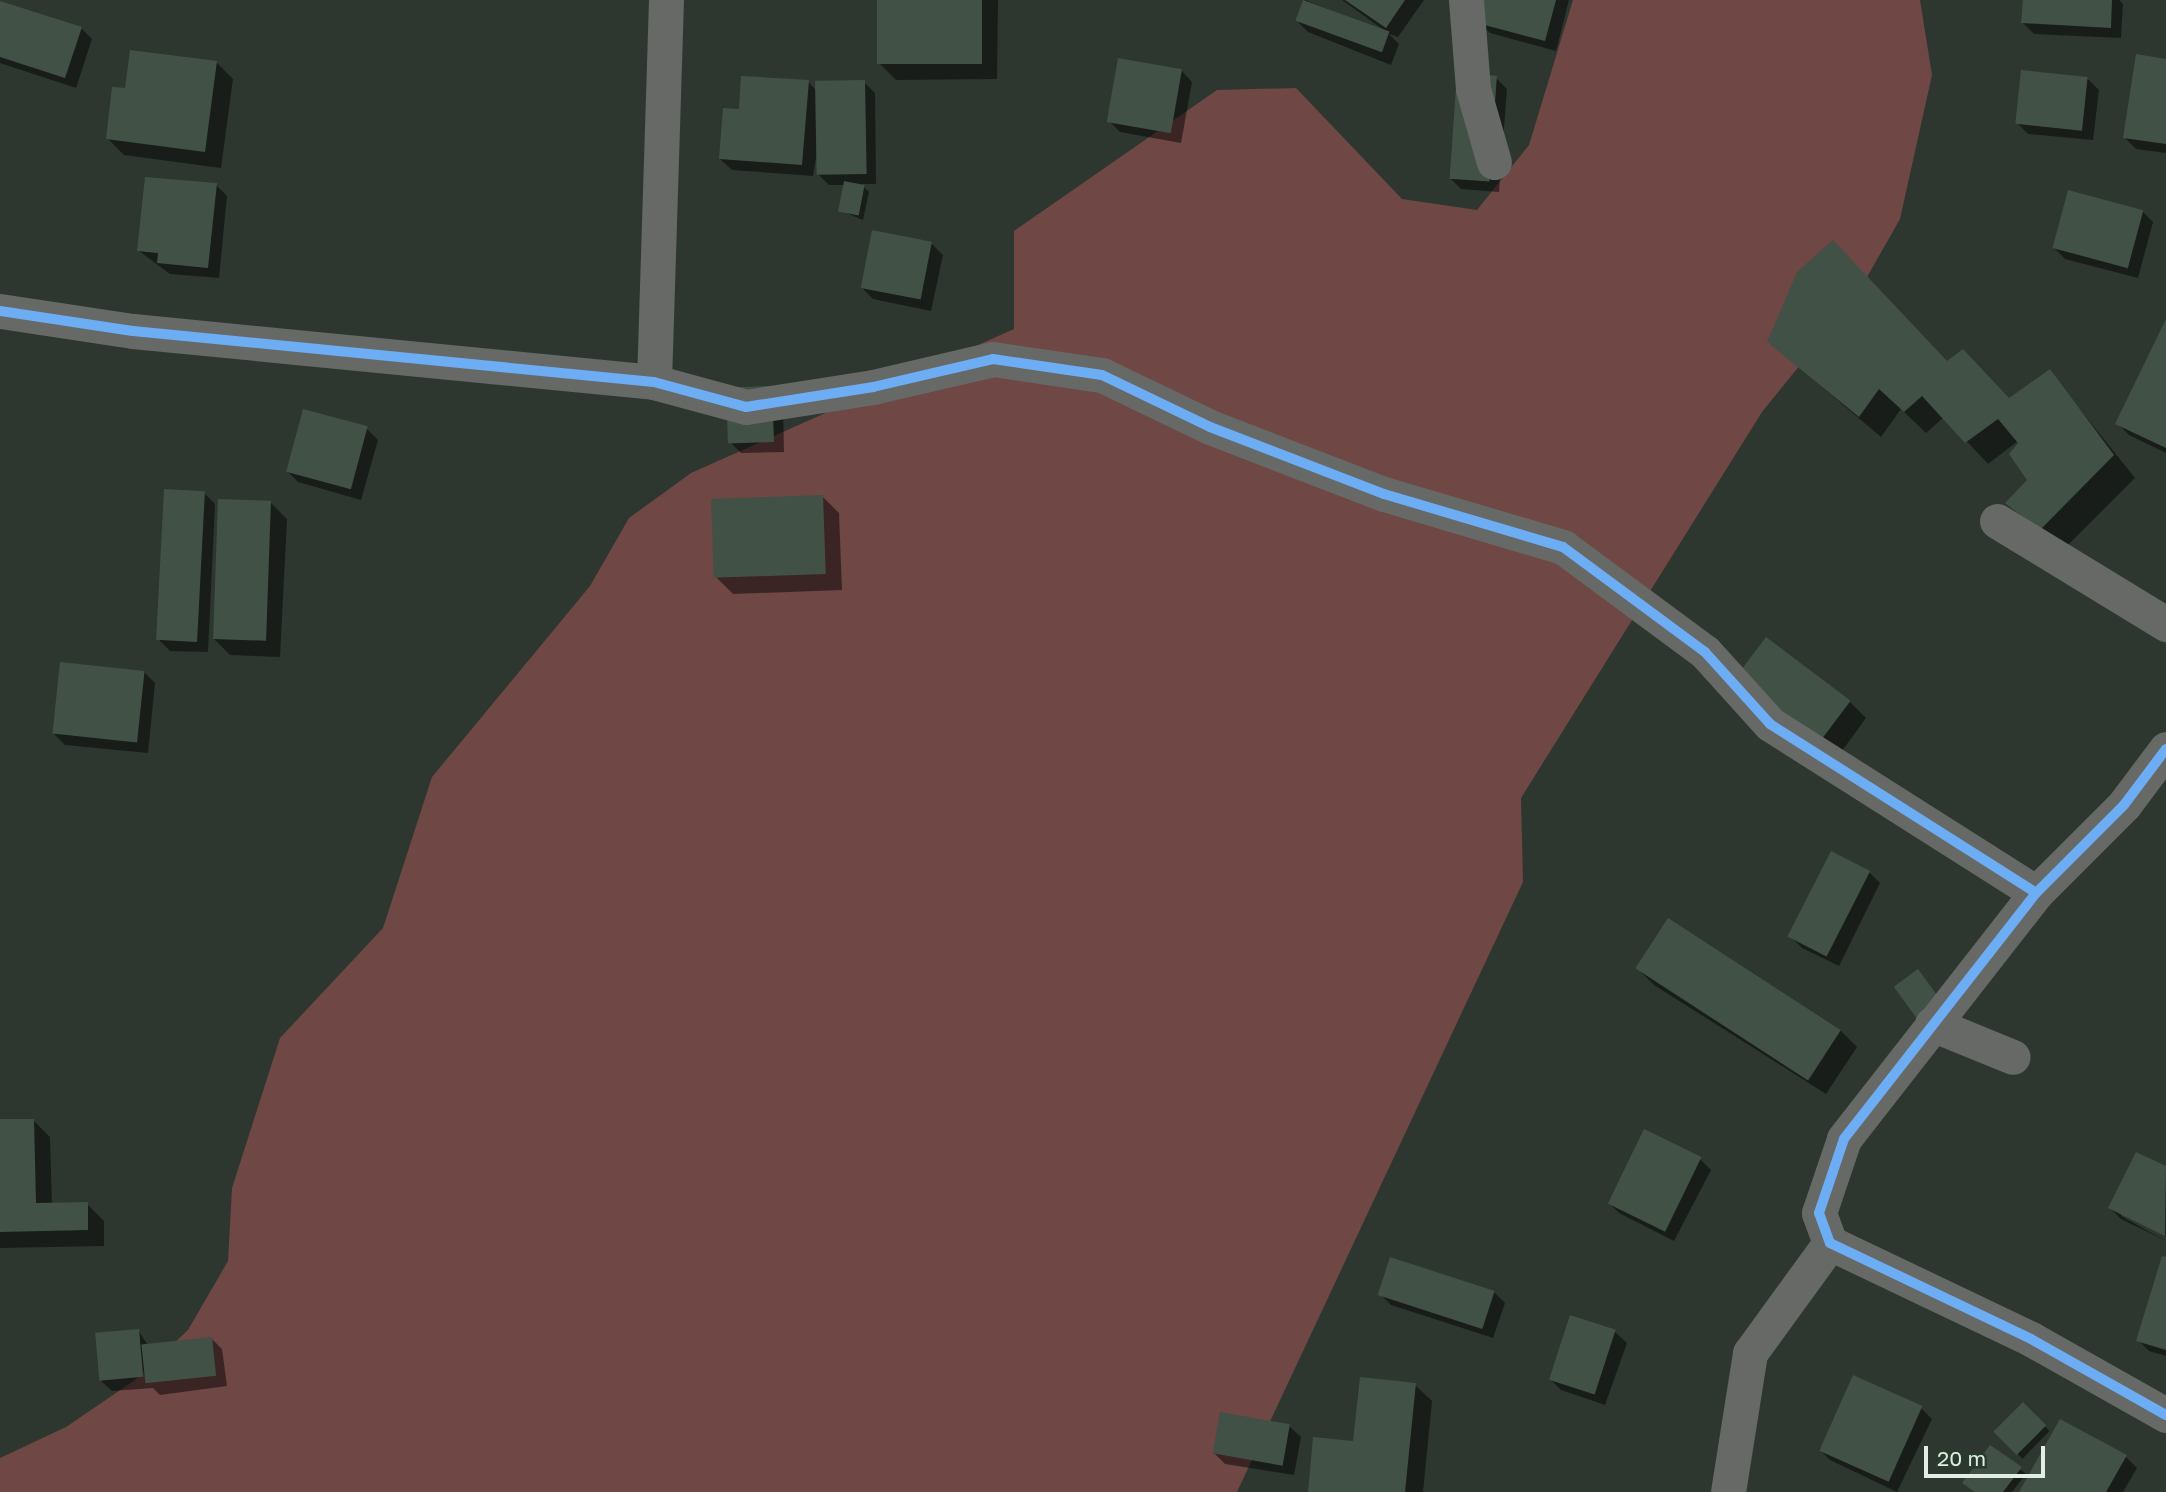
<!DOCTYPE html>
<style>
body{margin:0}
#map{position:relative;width:2166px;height:1492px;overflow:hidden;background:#2d372f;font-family:"Golos Text",sans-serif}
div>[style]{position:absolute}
.green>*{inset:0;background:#6f4744}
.shadow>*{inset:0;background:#0007;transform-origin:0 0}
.building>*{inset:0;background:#425146;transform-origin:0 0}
.street>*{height:35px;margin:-17.5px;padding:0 17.5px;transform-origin:17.5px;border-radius:17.5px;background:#666966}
.cycleway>*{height:10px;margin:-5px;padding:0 5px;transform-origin:5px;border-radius:5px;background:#6dadf4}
span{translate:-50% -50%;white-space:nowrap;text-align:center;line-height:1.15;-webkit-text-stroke:5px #293b2d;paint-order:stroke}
.scale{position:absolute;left:1924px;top:1446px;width:121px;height:32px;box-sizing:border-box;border:4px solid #e2ede3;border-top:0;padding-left:9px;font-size:21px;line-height:24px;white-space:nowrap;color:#e2ede3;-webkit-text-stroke:5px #293b2d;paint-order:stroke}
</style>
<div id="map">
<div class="green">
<i style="clip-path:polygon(1573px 0,1920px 0,1932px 75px,1900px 219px,1858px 293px,1762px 412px,1521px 798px,1523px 882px,1237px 1492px,0 1492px,0 1458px,66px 1427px,135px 1380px,188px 1330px,228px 1261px,232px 1188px,280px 1038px,383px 928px,432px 777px,590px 586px,629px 518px,691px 473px,1014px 329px,1014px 231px,1217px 90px,1296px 88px,1402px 199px,1477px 210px,1529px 145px)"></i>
</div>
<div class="shadow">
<i style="clip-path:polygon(879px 0,998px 0,997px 79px,896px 80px,879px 63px)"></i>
<i style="clip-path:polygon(1305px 0,1388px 33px,1342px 0,1424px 0,1398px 37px,1389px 34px,1399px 44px,1391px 65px,1308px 32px,1297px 21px)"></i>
<i style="clip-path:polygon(1485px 0,1569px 0,1556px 51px,1490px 33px,1479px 22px)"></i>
<i style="clip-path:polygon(2024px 0,2119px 0,2123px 4px,2121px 38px,2034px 34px,2023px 23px)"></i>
<i style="clip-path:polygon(0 3px,81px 28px,92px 39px,76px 88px,0 63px)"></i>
<i style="clip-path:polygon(2166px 60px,2166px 153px,2136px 149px,2125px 138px)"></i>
<i style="clip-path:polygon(216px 62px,233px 79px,221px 168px,124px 155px,108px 139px,126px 90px)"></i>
<i style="clip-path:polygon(1181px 70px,1192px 82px,1181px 143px,1120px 132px,1109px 121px)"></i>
<i style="clip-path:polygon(1496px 78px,1507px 89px,1499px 192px,1461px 189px,1450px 178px)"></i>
<i style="clip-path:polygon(2088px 79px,2099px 90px,2093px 140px,2028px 134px,2017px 123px)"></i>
<i style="clip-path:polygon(808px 82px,817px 91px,864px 82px,875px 93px,876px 184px,861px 184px,869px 192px,863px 220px,839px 210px,845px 185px,829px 185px,818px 174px,818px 146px,813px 176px,732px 170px,720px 159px,740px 111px)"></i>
<i style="clip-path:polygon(216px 185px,227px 196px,219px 278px,170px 274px,139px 251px)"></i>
<i style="clip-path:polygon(2142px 211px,2153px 222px,2138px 278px,2065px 259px,2054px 248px)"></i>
<i style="clip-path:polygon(932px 244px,943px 255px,931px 311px,873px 299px,862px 288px)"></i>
<i style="clip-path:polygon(2166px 323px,2166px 453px,2129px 435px,2118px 424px)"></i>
<i style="clip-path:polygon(1769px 342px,1948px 363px,2010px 400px,2050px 372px,2135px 478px,2063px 550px,2008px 503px,2029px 480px,2022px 438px,1988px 464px,1944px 417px,1926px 433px,1901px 409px,1881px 437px)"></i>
<i style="clip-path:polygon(783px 399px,784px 452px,741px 453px,730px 442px)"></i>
<i style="clip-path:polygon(367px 429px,378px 440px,361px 500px,298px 482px,287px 471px)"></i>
<i style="clip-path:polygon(204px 493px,215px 504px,208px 652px,170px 651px,159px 640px)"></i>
<i style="clip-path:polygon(823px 497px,839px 513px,842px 590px,733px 594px,716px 577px)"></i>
<i style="clip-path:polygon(270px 502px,287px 519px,280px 657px,230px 655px,213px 638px)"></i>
<i style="clip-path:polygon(144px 672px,155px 683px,148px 753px,65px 745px,54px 734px)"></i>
<i style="clip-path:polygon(1725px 694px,1850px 702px,1866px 718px,1826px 773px)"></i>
<i style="clip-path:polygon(1869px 872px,1880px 883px,1839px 966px,1802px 948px,1791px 937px)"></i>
<i style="clip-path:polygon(1637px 968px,1840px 1030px,1857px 1047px,1826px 1094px,1654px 985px)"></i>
<i style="clip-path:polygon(33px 1120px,50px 1137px,52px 1205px,87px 1204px,104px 1221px,104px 1246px,0 1248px,0 1121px)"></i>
<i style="clip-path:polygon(1644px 1131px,1700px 1159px,1711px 1170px,1674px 1241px,1619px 1213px,1608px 1202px)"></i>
<i style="clip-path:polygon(2137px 1154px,2166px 1168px,2166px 1235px,2121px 1212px,2121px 1216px,2166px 1241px,2121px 1219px,2110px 1208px)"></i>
<i style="clip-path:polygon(2166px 1259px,2166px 1356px,2149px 1351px,2138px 1340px)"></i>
<i style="clip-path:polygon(1494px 1292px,1505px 1303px,1493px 1338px,1391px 1305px,1380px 1294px)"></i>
<i style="clip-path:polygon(1571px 1317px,1615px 1332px,1627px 1343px,1605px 1405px,1561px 1390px,1550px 1379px)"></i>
<i style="clip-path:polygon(138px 1330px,149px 1347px,211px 1338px,222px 1349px,227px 1386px,160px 1395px,153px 1388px,112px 1391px,100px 1380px)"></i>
<i style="clip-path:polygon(1415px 1385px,1432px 1401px,1423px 1492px,1309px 1492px)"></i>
<i style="left:2023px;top:1405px;width:37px;height:39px;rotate:44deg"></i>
<i style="clip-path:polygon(1921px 1408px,1932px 1419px,1897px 1492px,1830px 1460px,1819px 1449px)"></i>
<i style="clip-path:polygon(1289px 1426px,1301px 1437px,1294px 1475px,1225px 1464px,1214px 1453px)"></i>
<i style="clip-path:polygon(2126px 1457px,2137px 1468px,2123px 1492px,2021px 1492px)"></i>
<i style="clip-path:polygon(2020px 1469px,2026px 1474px,2012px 1492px,1976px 1492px)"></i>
</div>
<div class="building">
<i style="left:877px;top:0;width:105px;height:64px"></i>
<i style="left:1303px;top:0;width:92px;height:22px;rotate:20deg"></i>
<i style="clip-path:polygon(1345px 0,1405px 0,1386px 28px)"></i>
<i style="clip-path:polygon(1483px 0,1556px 0,1545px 41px,1477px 23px)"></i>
<i style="clip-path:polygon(2023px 0,2112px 0,2111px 28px,2021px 23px)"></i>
<i style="clip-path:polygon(0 1px,82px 27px,65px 78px,0 57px)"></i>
<i style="clip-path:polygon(130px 50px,217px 61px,205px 152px,106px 139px,112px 87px,125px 88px)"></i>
<i style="clip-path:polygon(2136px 54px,2166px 59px,2166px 144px,2123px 138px)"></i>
<i style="left:1118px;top:58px;width:65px;height:65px;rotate:10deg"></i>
<i style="left:2021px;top:70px;width:67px;height:54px;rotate:6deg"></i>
<i style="left:1457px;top:73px;width:40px;height:106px;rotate:4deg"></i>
<i style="clip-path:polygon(741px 76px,809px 80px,802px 165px,719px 159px,723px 108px,739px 109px)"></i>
<i style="left:865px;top:80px;width:94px;height:50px;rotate:89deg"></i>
<i style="clip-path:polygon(145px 177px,217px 183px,208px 268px,157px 263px,158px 253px,137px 251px)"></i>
<i style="left:844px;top:181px;width:21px;height:31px;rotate:11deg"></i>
<i style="left:2068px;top:190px;width:78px;height:60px;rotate:15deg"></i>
<i style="left:872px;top:230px;width:61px;height:59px;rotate:11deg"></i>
<i style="clip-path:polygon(1833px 240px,1947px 361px,1963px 349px,2009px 398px,2050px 369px,2114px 455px,2040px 530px,2005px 503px,2027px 480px,2009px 454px,2018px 443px,1998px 419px,1965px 443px,1922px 396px,1904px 412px,1879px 389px,1859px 417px,1767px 342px,1797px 272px)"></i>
<i style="clip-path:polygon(2166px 319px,2166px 448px,2115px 424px)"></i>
<i style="left:772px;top:386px;width:56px;height:46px;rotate:88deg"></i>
<i style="left:303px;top:409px;width:67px;height:65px;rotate:15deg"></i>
<i style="left:164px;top:489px;width:41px;height:151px;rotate:3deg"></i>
<i style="left:823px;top:495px;width:79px;height:112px;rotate:88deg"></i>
<i style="left:218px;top:499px;width:53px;height:140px;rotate:2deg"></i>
<i style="left:1766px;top:637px;width:106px;height:72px;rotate:37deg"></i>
<i style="left:60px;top:662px;width:85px;height:72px;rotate:6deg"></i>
<i style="left:1831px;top:851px;width:44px;height:96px;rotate:27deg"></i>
<i style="left:1668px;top:918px;width:206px;height:60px;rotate:33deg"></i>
<i style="left:1918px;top:969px;width:52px;height:30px;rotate:54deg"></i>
<i style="clip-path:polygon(0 1119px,34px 1119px,36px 1203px,88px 1202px,88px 1230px,0 1232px)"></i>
<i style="left:1644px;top:1129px;width:64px;height:83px;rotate:26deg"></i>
<i style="clip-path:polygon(2136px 1152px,2166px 1166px,2165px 1236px,2108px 1208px)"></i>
<i style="clip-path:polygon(2162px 1256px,2166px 1257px,2166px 1350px,2136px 1341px)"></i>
<i style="left:1390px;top:1257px;width:110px;height:40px;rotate:18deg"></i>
<i style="left:1570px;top:1315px;width:48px;height:68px;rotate:18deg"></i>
<i style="left:139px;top:1329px;width:48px;height:44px;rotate:85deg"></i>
<i style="left:212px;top:1337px;width:39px;height:71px;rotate:84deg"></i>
<i style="left:1853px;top:1375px;width:76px;height:83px;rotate:24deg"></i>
<i style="clip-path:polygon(1360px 1377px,1416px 1383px,1405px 1492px,1308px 1492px,1313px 1437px,1353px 1441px)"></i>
<i style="left:2023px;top:1402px;width:33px;height:42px;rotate:45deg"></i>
<i style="left:1220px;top:1412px;width:71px;height:42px;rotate:10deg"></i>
<i style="clip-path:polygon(2060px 1419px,2127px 1455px,2106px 1492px,2019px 1492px)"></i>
<i style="clip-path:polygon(1990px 1445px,2022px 1467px,2003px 1492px,1975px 1492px,1962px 1483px)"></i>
</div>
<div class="street">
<i style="left:1466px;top:0;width:89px;rotate:85.5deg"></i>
<i style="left:1473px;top:89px;width:76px;rotate:74deg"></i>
<i style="left:0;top:311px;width:134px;rotate:8.6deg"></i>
<i style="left:133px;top:331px;width:523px;rotate:5.59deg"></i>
<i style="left:654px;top:382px;width:95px;rotate:15.2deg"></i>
<i style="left:746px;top:407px;width:129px;rotate:-8.9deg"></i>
<i style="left:873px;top:387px;width:123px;rotate:-13.1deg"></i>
<i style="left:993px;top:359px;width:110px;rotate:8.4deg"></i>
<i style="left:1102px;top:375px;width:120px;rotate:25.7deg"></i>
<i style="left:1210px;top:427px;width:186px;rotate:21.1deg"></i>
<i style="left:1384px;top:494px;width:187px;rotate:16.5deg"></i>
<i style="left:1563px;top:547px;width:177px;rotate:36.5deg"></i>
<i style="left:1705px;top:652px;width:97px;rotate:47.9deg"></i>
<i style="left:1770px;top:724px;width:315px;rotate:32.4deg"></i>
<i style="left:654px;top:382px;width:382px;rotate:-88.2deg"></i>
<i style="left:1997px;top:521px;width:198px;rotate:31.4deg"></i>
<i style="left:2166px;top:749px;width:70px;rotate:126.9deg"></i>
<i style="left:2124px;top:805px;width:124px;rotate:135deg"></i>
<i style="left:2036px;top:893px;width:312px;rotate:128deg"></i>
<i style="left:1844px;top:1139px;width:78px;rotate:108.7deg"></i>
<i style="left:1819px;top:1213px;width:32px;rotate:70deg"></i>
<i style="left:1830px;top:1243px;width:223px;rotate:25.5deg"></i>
<i style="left:2031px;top:1339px;width:155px;rotate:29.4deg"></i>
<i style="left:1932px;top:1024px;width:87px;rotate:22.2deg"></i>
<i style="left:1728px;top:1492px;width:141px;rotate:-81deg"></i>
<i style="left:1750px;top:1353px;width:136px;rotate:-54deg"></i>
</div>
<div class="cycleway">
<i style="left:0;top:311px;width:134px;rotate:8.6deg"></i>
<i style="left:133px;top:331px;width:523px;rotate:5.59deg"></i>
<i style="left:654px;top:382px;width:95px;rotate:15.2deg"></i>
<i style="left:746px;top:407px;width:129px;rotate:-8.9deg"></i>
<i style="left:873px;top:387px;width:123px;rotate:-13.1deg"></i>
<i style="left:993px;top:359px;width:110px;rotate:8.4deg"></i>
<i style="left:1102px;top:375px;width:120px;rotate:25.7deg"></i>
<i style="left:1210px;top:427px;width:186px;rotate:21.1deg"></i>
<i style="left:1384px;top:494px;width:187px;rotate:16.5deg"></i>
<i style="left:1563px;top:547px;width:177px;rotate:36.5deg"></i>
<i style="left:1705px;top:652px;width:97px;rotate:47.9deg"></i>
<i style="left:1770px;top:724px;width:315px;rotate:32.4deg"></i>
<i style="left:2166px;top:749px;width:70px;rotate:126.9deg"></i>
<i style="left:2124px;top:805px;width:124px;rotate:135deg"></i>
<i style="left:2036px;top:893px;width:312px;rotate:128deg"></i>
<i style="left:1844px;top:1139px;width:78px;rotate:108.7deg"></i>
<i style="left:1819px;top:1213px;width:32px;rotate:70deg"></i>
<i style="left:1830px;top:1243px;width:223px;rotate:25.5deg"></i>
<i style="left:2031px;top:1339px;width:155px;rotate:29.4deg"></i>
</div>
<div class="scale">20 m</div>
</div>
